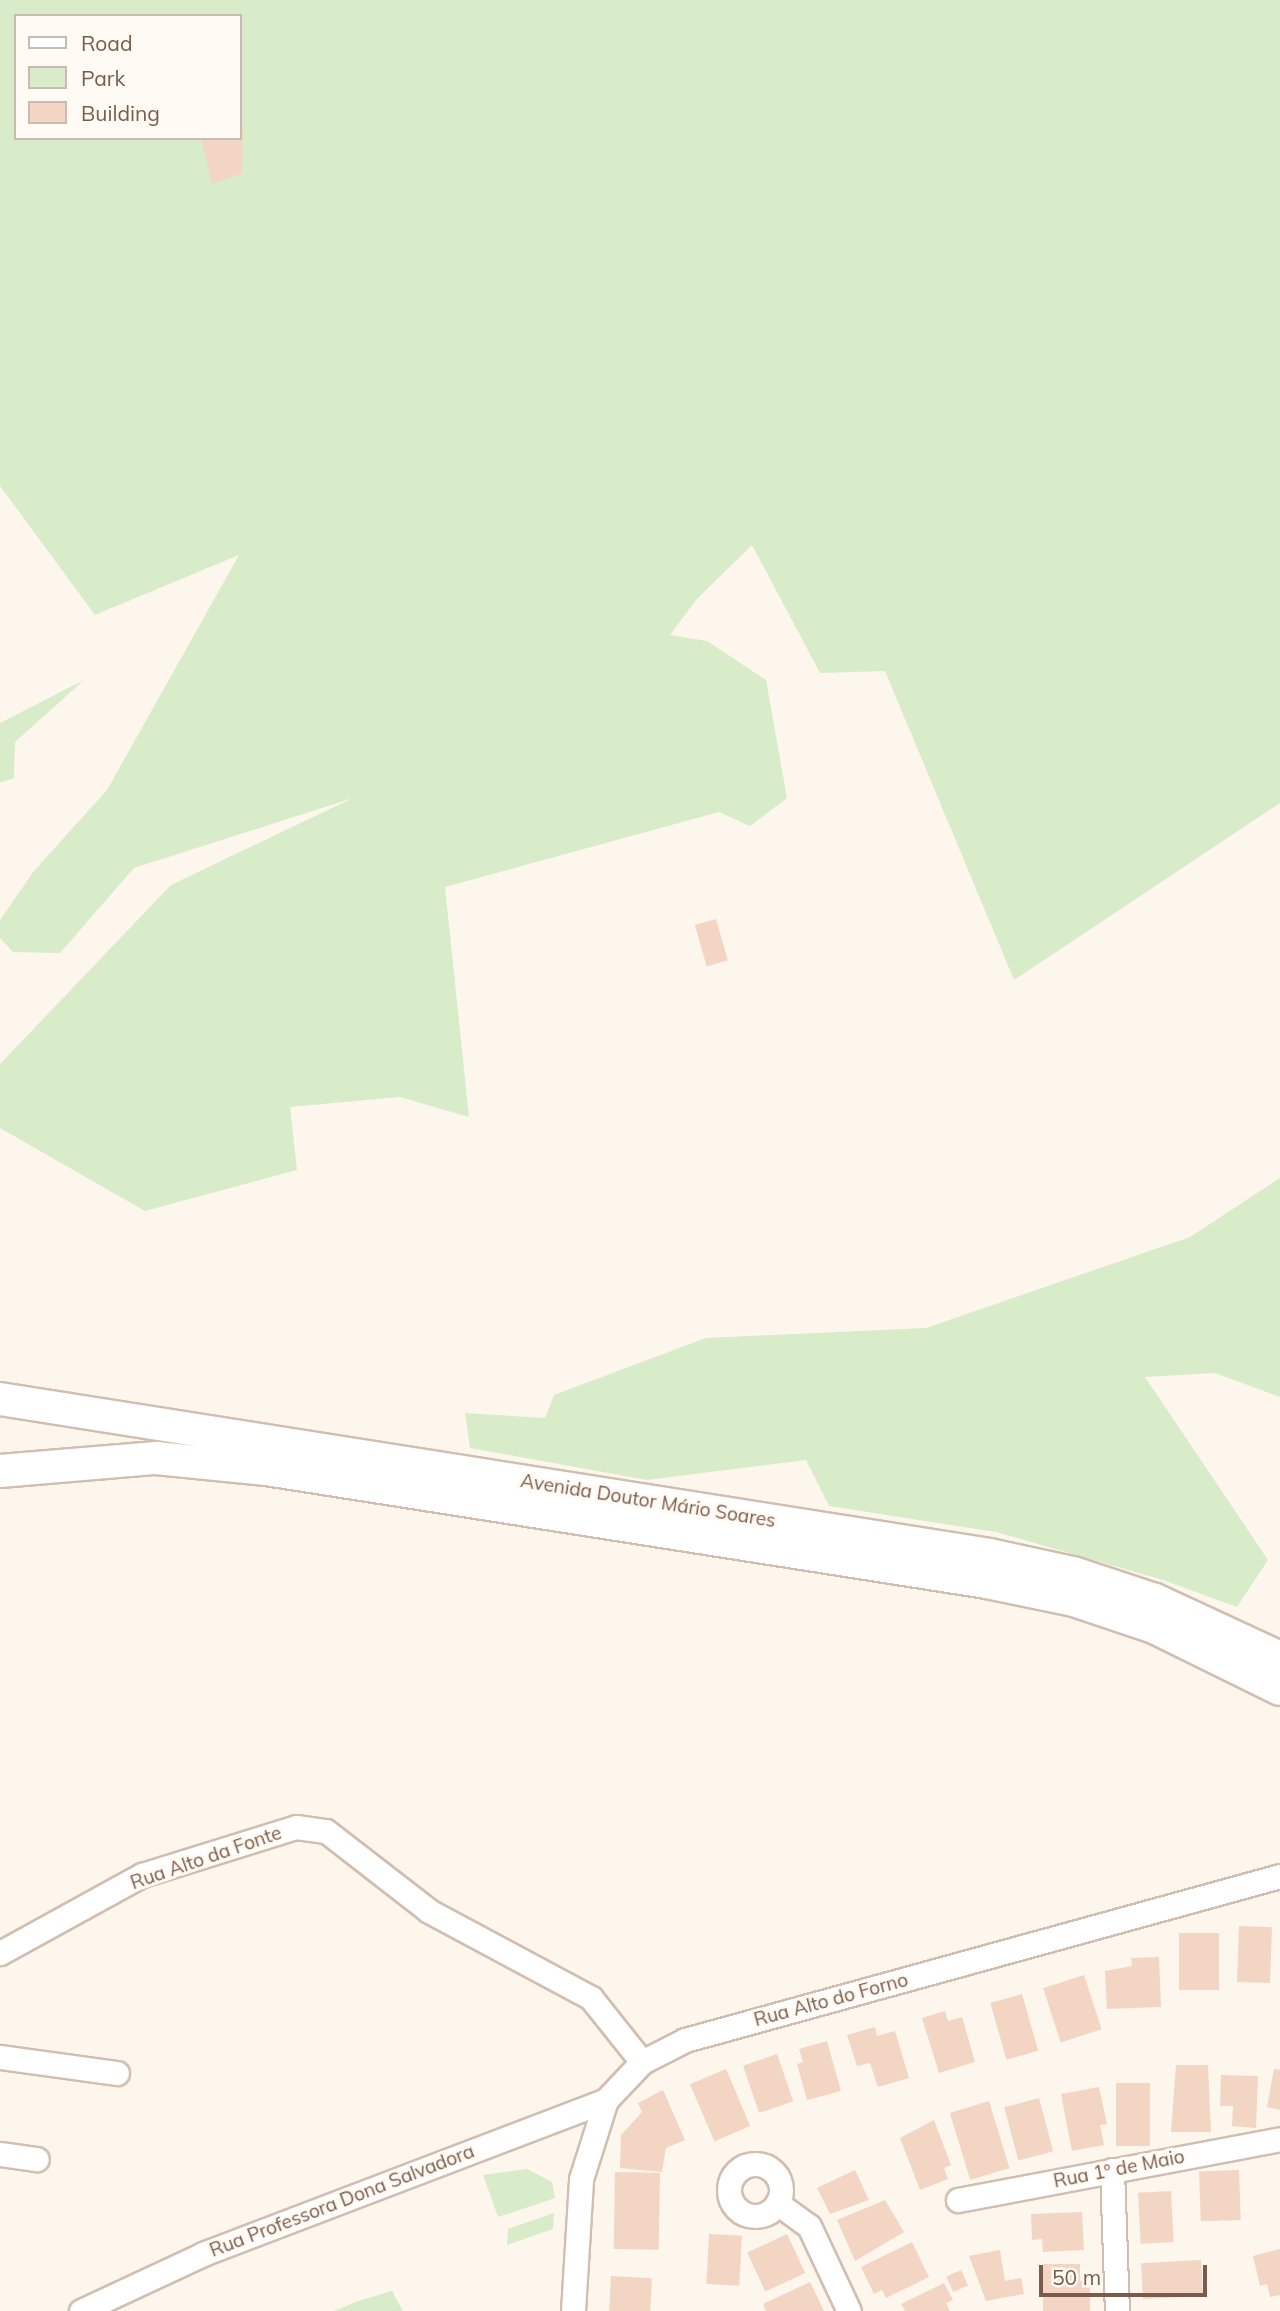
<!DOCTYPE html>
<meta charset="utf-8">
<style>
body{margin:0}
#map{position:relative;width:1280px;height:2311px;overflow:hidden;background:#fdf6ec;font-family:Mulish,sans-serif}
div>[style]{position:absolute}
.green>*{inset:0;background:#d8ecc9}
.building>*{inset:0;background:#f3d5c3;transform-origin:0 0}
.roads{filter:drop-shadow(2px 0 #d1beb0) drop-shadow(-2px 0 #d1beb0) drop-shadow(0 2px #d1beb0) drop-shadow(0 -2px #d1beb0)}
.minor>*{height:23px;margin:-11.5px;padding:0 11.5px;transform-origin:11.5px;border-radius:11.5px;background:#fff}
.minor>.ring{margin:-11.5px;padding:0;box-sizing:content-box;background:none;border:23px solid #fff;border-radius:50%}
.secondary>*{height:32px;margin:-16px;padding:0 16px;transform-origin:16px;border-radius:16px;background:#fff}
span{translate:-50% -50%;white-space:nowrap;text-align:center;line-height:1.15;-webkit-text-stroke:6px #fffaf3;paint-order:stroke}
.street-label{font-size:19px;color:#7a5c4d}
.legend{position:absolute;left:14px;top:14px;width:228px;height:126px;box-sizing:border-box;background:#fffaf3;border:2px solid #cabbb1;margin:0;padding:9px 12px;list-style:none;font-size:21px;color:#7a5c4d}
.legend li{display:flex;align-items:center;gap:14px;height:35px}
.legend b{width:35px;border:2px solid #cabbb1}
.scale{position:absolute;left:1039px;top:2265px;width:168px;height:32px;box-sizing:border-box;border:4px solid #7a5c4d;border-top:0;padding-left:9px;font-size:21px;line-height:24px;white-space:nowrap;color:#7a5c4d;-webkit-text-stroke:5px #fffaf3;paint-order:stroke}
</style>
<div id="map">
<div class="green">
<i style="clip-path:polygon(evenodd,0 0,1280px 0,1280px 803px,1014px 980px,885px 671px,820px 673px,752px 545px,696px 600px,670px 635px,707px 641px,766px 680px,787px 798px,750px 826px,719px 812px,445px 887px,469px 1117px,400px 1097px,290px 1107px,297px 1170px,145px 1211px,0 1128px,0 1064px,171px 885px,353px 798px,134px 868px,60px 953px,13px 952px,0 938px,0 920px,34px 871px,107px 790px,239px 555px,95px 615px,0 486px,0 0,16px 16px,240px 16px,240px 138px,16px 138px,16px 16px)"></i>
<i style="clip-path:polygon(84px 680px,15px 742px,14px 778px,0 783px,0 723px)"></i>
<i style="clip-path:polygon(1280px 1178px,1280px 1397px,1215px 1373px,1145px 1377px,1268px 1560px,1237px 1607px,1163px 1580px,996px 1532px,829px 1506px,806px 1460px,647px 1480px,470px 1448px,465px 1413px,545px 1418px,554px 1395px,706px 1338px,926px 1328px,1190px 1237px)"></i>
<i style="clip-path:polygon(527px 2169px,552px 2182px,555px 2198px,498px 2217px,483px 2175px)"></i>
<i style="clip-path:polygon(554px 2213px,553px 2229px,507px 2245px,508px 2229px)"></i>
<i style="clip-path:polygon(392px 2291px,403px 2311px,334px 2311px,358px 2301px)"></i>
</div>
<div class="building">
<i style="clip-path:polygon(243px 122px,242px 173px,212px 184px,201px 138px,240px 138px)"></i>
<i style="left:716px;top:919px;width:43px;height:22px;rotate:74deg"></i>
<i style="left:1239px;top:1926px;width:33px;height:56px;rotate:2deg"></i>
<i style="left:1179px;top:1933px;width:40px;height:57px"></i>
<i style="clip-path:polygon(1159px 1957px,1161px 2007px,1107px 2009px,1105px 1971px,1132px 1966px,1131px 1958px)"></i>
<i style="left:1084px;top:1975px;width:57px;height:43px;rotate:72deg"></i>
<i style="left:1022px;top:1994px;width:59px;height:33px;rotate:74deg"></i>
<i style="clip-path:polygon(945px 2011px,948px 2021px,962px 2017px,975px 2062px,939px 2073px,922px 2018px)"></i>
<i style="clip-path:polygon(875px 2027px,877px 2036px,895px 2031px,909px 2078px,878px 2087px,870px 2063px,857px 2066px,847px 2035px)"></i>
<i style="clip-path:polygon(827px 2041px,841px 2091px,807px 2100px,797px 2064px,803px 2062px,799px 2049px)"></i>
<i style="left:777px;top:2054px;width:50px;height:36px;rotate:71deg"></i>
<i style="clip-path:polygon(1176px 2065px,1208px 2065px,1211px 2132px,1171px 2132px)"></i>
<i style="left:726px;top:2069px;width:62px;height:39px;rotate:67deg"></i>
<i style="clip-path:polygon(1274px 2069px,1280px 2070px,1280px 2110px,1267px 2107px)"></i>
<i style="clip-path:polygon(1221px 2075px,1258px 2076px,1256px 2128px,1232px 2126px,1233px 2106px,1220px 2106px)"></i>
<i style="left:1116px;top:2083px;width:34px;height:63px"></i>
<i style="clip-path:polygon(1099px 2087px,1107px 2124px,1100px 2125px,1104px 2145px,1072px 2151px,1061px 2094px)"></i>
<i style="clip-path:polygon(663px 2090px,685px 2140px,666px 2148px,662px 2172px,620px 2168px,621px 2135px,642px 2112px,638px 2103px)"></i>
<i style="left:1039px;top:2098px;width:55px;height:36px;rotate:75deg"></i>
<i style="left:989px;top:2101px;width:70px;height:41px;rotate:73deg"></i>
<i style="clip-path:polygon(934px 2120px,951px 2165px,944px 2168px,948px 2179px,920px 2190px,900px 2138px)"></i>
<i style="clip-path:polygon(855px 2170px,869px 2200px,830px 2214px,817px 2188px)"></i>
<i style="left:1239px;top:2170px;width:50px;height:40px;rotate:88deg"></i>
<i style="left:615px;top:2172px;width:45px;height:77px;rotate:1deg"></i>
<i style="left:1171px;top:2191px;width:51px;height:33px;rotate:87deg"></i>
<i style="clip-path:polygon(885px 2200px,904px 2232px,855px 2261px,837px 2220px)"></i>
<i style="clip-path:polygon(1082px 2212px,1084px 2250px,1043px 2252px,1042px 2239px,1032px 2240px,1031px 2214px)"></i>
<i style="left:709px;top:2234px;width:33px;height:50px;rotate:3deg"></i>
<i style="left:787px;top:2234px;width:43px;height:44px;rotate:65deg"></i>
<i style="clip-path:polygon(912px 2242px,929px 2277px,886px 2298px,882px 2290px,874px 2294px,861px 2267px)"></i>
<i style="clip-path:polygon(1280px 2249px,1280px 2295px,1270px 2297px,1267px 2284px,1260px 2286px,1253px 2256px)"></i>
<i style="clip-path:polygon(1000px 2250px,1005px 2281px,1021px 2278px,1024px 2294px,986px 2301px,969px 2256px)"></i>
<i style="left:1201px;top:2260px;width:36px;height:60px;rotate:87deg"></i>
<i style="clip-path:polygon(1043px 2264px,1080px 2264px,1080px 2281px,1090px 2281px,1090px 2311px,1043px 2311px)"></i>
<i style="left:961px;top:2270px;width:17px;height:16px;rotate:66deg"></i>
<i style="left:611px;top:2276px;width:41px;height:35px;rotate:3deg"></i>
<i style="clip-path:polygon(810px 2282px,824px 2311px,766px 2311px,763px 2304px)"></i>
<i style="clip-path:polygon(944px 2283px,953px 2300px,946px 2303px,950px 2311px,905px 2311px,901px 2304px)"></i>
</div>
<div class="roads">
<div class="minor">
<i style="left:0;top:1953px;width:162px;rotate:-28.8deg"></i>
<i style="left:142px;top:1875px;width:161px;rotate:-17.3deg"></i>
<i style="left:296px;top:1827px;width:30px;rotate:8deg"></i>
<i style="left:326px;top:1831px;width:130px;rotate:37.8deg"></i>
<i style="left:429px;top:1911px;width:184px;rotate:28.2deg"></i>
<i style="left:591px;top:1998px;width:82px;rotate:51.4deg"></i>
<i style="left:0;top:2057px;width:118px;rotate:7.8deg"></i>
<i style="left:0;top:2154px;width:37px;rotate:8deg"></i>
<i class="ring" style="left:729px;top:2164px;width:29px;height:29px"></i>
<i style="left:1112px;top:2170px;width:141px;rotate:88deg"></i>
<i style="left:958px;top:2200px;width:328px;rotate:-10.7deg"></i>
<i style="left:777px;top:2203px;width:39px;rotate:36deg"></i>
<i style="left:809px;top:2226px;width:94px;rotate:64.8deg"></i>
<i style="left:81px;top:2311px;width:135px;rotate:-25deg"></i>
<i style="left:203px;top:2254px;width:431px;rotate:-20.9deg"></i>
<i style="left:573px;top:2311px;width:132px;rotate:-86.5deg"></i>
<i style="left:581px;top:2179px;width:83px;rotate:-72.4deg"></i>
<i style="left:606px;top:2100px;width:52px;rotate:-46.5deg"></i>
<i style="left:642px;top:2062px;width:48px;rotate:-27.1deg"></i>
<i style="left:685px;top:2040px;width:617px;rotate:-15.41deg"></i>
</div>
<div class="secondary">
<i style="left:0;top:1399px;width:1001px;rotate:8.96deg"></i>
<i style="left:989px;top:1555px;width:86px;rotate:12.1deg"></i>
<i style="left:1073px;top:1573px;width:86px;rotate:18.2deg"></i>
<i style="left:1155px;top:1600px;width:138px;rotate:24.9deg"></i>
<i style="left:0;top:1471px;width:157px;rotate:-4.8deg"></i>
<i style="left:156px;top:1458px;width:111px;rotate:5.7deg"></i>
<i style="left:266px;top:1469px;width:730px;rotate:8.91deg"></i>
<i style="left:987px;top:1582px;width:89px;rotate:11.7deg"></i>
<i style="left:1074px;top:1600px;width:84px;rotate:18.6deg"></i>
<i style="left:1154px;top:1627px;width:140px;rotate:26.2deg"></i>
</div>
</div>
<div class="street-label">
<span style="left:648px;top:1501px;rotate:9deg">Avenida Doutor Mário Soares</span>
<span style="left:206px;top:1858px;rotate:-19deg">Rua Alto da Fonte</span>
<span style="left:831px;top:2000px;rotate:-15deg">Rua Alto do Forno</span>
<span style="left:1119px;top:2169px;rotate:-11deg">Rua 1º de Maio</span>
<span style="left:342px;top:2201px;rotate:-21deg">Rua Professora Dona Salvadora</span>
</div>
<ul class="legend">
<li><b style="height:9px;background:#fff"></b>Road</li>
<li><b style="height:19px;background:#d8ecc9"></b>Park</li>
<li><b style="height:19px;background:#f3d5c3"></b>Building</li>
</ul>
<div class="scale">50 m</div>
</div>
